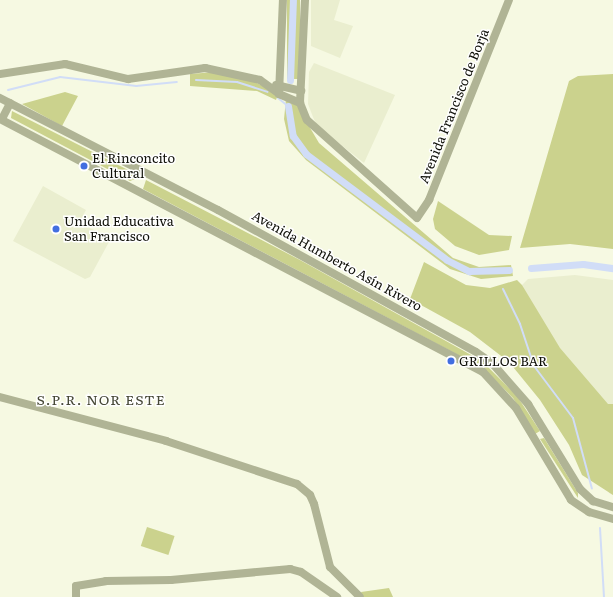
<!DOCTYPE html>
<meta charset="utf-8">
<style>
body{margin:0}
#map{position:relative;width:613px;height:597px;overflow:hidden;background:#f6f9e2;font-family:Literata,serif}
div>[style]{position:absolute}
.built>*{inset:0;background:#eaeecf}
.green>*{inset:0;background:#cbd28d;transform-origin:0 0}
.stream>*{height:2px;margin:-1px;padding:0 1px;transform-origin:1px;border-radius:1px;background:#d1ddf7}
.canal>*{height:7px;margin:-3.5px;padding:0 3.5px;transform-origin:3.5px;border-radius:3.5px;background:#d1ddf7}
.tertiary>*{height:8px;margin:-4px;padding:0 4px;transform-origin:4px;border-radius:4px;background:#b0b495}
.dots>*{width:11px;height:11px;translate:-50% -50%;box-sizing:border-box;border:2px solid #fff;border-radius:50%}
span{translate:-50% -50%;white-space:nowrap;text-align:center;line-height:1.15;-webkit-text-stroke:3px #fff;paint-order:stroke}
.street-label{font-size:13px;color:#0f1008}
.poi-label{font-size:13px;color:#0f1008}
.left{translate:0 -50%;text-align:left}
.neighbourhood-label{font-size:14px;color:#464836;letter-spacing:1px}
</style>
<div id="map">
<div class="built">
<i style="clip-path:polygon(311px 0,340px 0,334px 20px,353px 26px,340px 58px,311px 46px)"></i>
<i style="clip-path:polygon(314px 63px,395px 95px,364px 163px,317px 126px,313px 117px,308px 104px,309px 72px)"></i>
<i style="clip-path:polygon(43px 186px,86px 210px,79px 223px,107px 236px,109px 242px,90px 277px,85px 279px,13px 241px)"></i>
<i style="clip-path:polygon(575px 275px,613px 280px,613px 495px,609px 493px,522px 285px,528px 279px)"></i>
</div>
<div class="green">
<i style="left:287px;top:0;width:13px;height:79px"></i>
<i style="clip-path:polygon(215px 72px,247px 78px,278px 94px,276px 100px,257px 91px,190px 86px,190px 74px)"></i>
<i style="clip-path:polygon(613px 74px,613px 249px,570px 244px,520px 248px,569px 81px,578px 76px)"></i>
<i style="clip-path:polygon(65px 92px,78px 96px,62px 126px,22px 104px)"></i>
<i style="clip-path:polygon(286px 99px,296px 104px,319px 143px,453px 258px,479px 267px,511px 265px,513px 276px,481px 279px,450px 269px,306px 160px,289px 141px,284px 119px)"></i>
<i style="clip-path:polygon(12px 111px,134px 173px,135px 179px,130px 181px,11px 118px)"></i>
<i style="clip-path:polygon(146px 180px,300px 260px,482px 361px,517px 396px,540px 431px,535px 434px,513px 398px,483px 368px,143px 189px)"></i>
<i style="clip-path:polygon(438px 201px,489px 235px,512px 236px,509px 250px,479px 255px,455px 246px,435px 229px,433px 219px)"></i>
<i style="clip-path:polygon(424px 262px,466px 285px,490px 288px,517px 280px,522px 285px,560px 348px,608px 404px,613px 404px,613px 495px,582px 475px,569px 445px,540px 400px,509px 362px,470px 332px,410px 299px)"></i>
<i style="clip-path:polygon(544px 438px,578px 493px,578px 498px,540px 439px)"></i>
<i style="left:147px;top:527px;width:29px;height:20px;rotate:18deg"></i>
<i style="clip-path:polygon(389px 588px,393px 597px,363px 597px,361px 592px)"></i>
</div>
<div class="stream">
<i style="left:196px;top:80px;width:41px;rotate:2.8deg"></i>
<i style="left:237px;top:82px;width:32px;rotate:18deg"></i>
<i style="left:8px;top:90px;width:54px;rotate:-14deg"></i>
<i style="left:60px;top:77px;width:77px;rotate:6.8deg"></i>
<i style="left:136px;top:86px;width:41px;rotate:-5.6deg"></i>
<i style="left:278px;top:98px;width:13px;rotate:39deg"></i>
<i style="left:503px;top:289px;width:39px;rotate:64deg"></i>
<i style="left:520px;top:324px;width:44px;rotate:71.6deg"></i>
<i style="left:534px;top:366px;width:65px;rotate:53.1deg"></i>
<i style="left:573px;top:418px;width:73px;rotate:75deg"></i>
<i style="left:600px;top:528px;width:69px;rotate:86.7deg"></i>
</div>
<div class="canal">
<i style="left:290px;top:80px;width:80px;rotate:-87.9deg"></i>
<i style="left:288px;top:106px;width:30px;rotate:81deg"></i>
<i style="left:293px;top:136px;width:22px;rotate:54deg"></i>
<i style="left:306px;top:154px;width:176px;rotate:36.9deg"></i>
<i style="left:447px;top:260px;width:25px;rotate:27deg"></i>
<i style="left:469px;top:271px;width:40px;rotate:-1.4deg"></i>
<i style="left:531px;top:268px;width:52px;rotate:-4.4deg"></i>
<i style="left:583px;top:264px;width:30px;rotate:8deg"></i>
</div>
<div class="tertiary">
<i style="left:305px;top:0;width:103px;rotate:92.8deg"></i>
<i style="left:300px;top:103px;width:18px;rotate:68deg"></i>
<i style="left:307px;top:120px;width:147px;rotate:41.7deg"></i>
<i style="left:417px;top:218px;width:22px;rotate:-56deg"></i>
<i style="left:429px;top:200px;width:215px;rotate:-68.2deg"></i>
<i style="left:0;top:74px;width:66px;rotate:-8.7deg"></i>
<i style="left:65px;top:64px;width:65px;rotate:13.4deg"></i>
<i style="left:128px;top:79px;width:78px;rotate:-8.1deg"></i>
<i style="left:205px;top:68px;width:56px;rotate:12.3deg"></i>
<i style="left:260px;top:80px;width:24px;rotate:36deg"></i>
<i style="left:279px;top:94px;width:23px;rotate:23deg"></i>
<i style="left:276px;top:85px;width:26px;rotate:13deg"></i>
<i style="left:279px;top:94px;width:94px;rotate:-87.6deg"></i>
<i style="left:0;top:98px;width:245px;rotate:27.2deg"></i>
<i style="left:218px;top:210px;width:294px;rotate:28.8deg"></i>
<i style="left:476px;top:352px;width:19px;rotate:35deg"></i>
<i style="left:492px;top:363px;width:55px;rotate:48.7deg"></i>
<i style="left:528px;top:404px;width:100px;rotate:58.5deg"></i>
<i style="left:580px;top:489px;width:18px;rotate:43deg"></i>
<i style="left:593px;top:501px;width:21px;rotate:17deg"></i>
<i style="left:0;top:119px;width:545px;rotate:27.65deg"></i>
<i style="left:483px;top:372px;width:49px;rotate:47.5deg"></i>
<i style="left:516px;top:408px;width:107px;rotate:59.1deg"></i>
<i style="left:571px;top:500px;width:22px;rotate:34deg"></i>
<i style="left:589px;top:512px;width:25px;rotate:16deg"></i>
<i style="left:2px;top:119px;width:18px;rotate:-63deg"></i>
<i style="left:0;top:397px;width:172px;rotate:14.8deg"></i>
<i style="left:166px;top:441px;width:138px;rotate:18.2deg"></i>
<i style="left:297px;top:484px;width:17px;rotate:40deg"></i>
<i style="left:310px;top:495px;width:10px;rotate:66deg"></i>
<i style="left:314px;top:504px;width:65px;rotate:75.7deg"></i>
<i style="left:330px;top:567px;width:42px;rotate:45deg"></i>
<i style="left:76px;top:597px;width:11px;rotate:-90deg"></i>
<i style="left:76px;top:586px;width:30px;rotate:-9deg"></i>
<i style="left:106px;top:581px;width:65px;rotate:-0.9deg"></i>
<i style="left:171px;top:580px;width:120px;rotate:-5.3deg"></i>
<i style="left:290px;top:569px;width:11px;rotate:15deg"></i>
<i style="left:301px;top:572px;width:44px;rotate:34.8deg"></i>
</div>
<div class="dots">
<i style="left:84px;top:166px;background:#426ee0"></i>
<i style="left:56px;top:229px;background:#426ee0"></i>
<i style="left:451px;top:361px;background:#426ee0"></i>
</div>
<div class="street-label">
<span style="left:454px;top:106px;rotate:-68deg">Avenida Francisco de Borja</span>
<span style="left:337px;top:261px;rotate:29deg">Avenida Humberto Asín Rivero</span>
</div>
<div class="poi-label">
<span class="left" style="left:92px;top:166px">El Rinconcito<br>Cultural</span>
<span class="left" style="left:64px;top:229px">Unidad Educativa<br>San Francisco</span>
<span class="left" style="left:459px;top:361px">GRILLOS BAR</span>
</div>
<div class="neighbourhood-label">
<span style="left:101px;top:399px">S.P.R. NOR ESTE</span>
</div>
</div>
